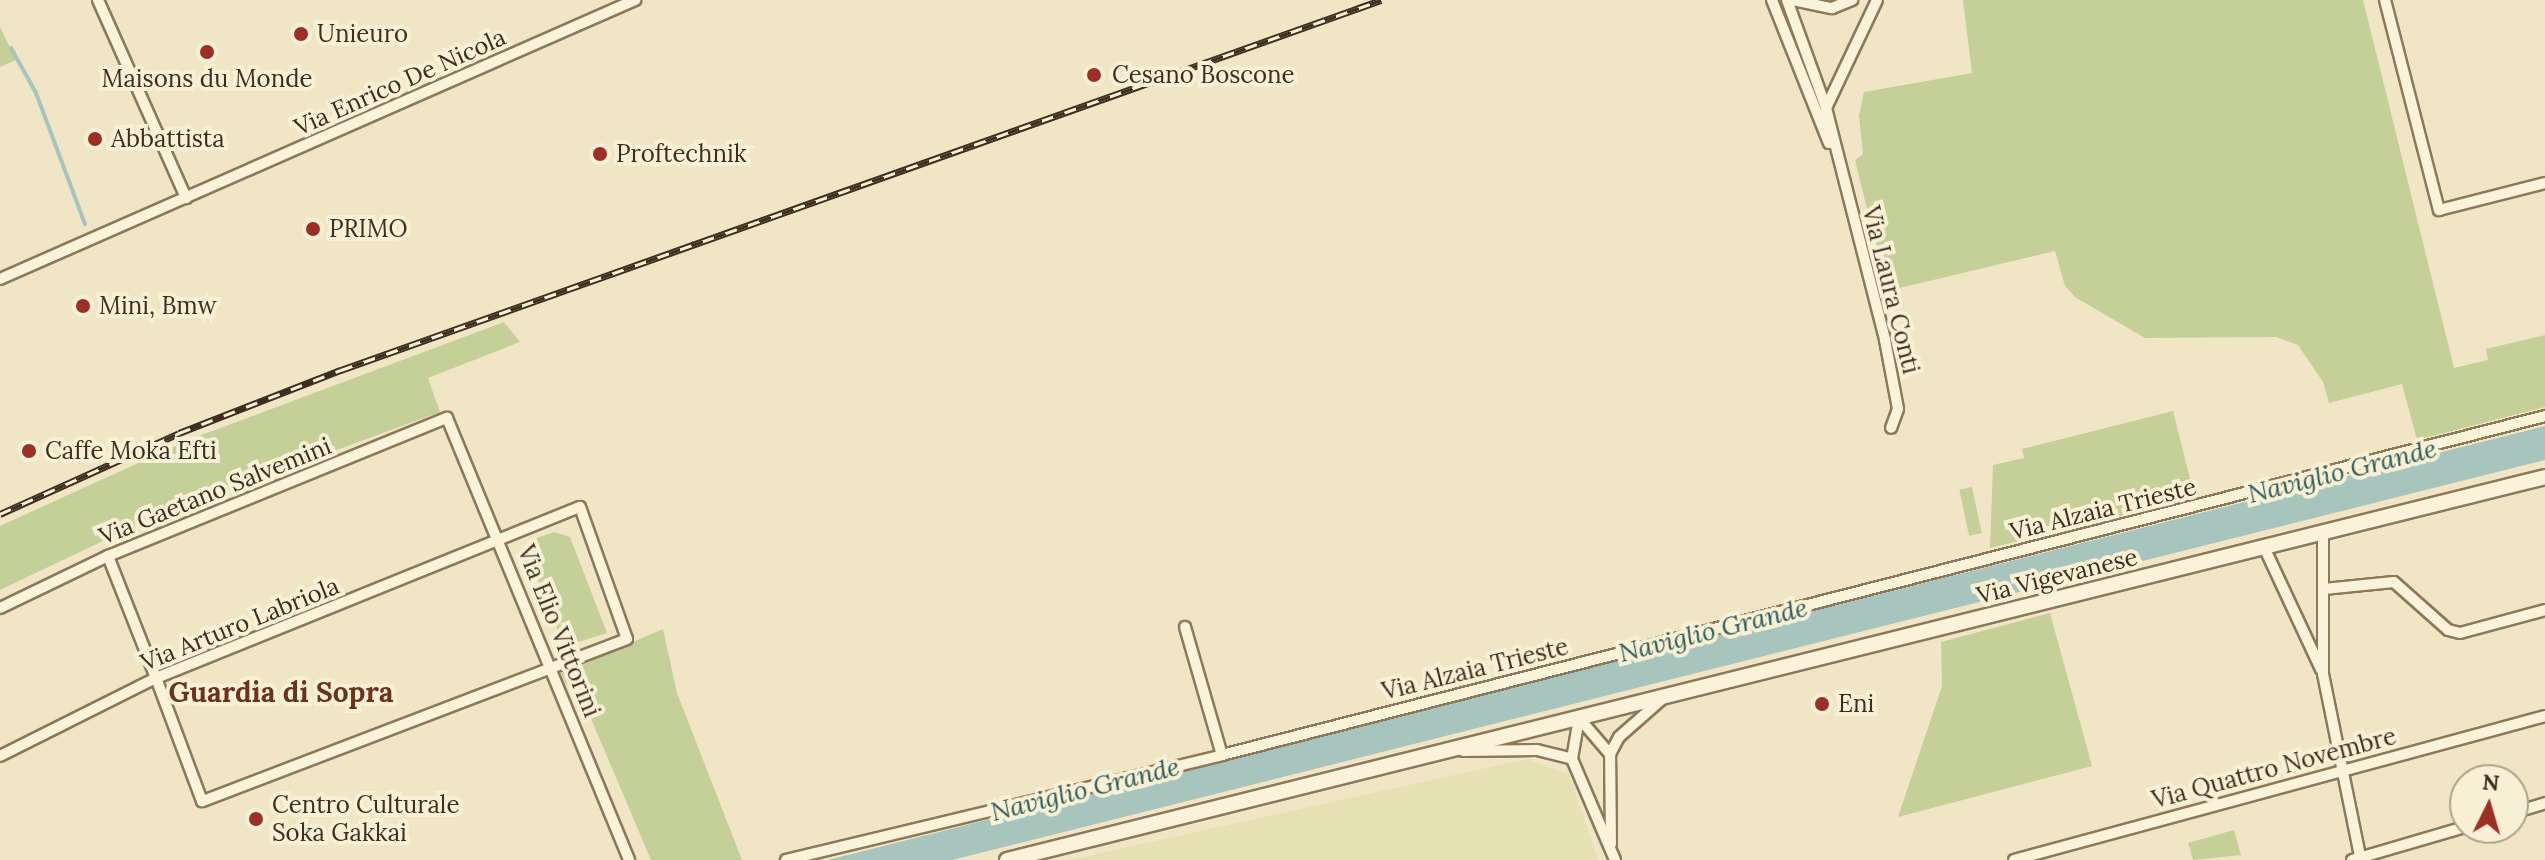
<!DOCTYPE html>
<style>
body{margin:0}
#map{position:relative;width:2545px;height:860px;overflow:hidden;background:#f0e6c5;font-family:Lora,serif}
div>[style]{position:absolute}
.farmland>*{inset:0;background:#e6e1b2}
.green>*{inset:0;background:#c5cf98;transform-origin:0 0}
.water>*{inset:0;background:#a7c4bd}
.stream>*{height:4px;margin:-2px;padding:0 2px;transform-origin:2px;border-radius:2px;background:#a7c4bd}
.roads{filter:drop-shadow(2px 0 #8c785a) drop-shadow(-2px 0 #8c785a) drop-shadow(0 2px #8c785a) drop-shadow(0 -2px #8c785a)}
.street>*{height:10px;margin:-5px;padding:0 5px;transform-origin:5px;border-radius:5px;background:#faf3d9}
.secondary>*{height:14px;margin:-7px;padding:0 7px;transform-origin:7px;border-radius:7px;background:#faf3d9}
.rail>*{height:7px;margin-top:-3.5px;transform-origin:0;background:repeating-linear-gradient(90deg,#f7f0d5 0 12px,#3c2f1f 0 24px);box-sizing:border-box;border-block:2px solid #3c2f1f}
.dots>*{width:22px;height:22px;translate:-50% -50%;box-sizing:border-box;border:4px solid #f7f0d5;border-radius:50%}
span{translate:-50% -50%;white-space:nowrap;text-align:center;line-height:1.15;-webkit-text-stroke:8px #f7f0d5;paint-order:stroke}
.poi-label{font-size:24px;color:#3c2f1f}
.left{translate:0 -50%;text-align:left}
.street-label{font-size:24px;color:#3c2f1f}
.water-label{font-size:26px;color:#2d5c5c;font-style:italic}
.quarter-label{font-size:28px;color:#6b321c;font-weight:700}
.north{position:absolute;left:2449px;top:764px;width:80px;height:80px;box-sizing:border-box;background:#f7f0d5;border:2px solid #aca38c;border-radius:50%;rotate:5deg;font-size:22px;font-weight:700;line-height:32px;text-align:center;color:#3c2f1f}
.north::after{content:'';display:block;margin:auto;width:28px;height:36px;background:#9e2f27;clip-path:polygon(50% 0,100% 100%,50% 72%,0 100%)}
</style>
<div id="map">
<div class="farmland">
<i style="clip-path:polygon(1527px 759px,1569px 774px,1598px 860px,1069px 860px)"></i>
</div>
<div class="green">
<i style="clip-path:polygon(1963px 0,2363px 0,2454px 368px,2488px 360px,2486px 349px,2545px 335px,2545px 407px,2417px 440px,2402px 384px,2329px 403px,2323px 382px,2298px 345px,2276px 337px,2145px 338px,2075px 297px,2065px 286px,2055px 251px,1887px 291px,1855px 160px,1863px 154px,1859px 116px,1864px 92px,1972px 73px)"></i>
<i style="clip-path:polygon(0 27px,16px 60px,0 67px)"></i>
<i style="clip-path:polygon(504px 322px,520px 342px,428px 378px,440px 412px,149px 519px,0 590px,0 526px,191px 439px)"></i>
<i style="clip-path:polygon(2173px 411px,2195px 498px,1990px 548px,1993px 465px,2024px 458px,2022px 449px)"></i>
<i style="left:1972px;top:487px;width:47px;height:13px;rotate:78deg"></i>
<i style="clip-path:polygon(554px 532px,570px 537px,607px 633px,575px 643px,561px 638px,530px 560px,534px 539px)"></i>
<i style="clip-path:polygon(2050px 613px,2092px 766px,1898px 817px,1942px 686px,1941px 642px)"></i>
<i style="clip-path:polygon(663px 629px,677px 693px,742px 860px,651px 860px,575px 681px,566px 685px,561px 673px)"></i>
<i style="clip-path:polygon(2234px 830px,2241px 855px,2193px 860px,2188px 843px)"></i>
</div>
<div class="water">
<i style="clip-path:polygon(2545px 426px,2545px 460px,952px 860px,828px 860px)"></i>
</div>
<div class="stream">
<i style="left:11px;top:48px;width:51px;rotate:60.9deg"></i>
<i style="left:36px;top:93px;width:140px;rotate:69.5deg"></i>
</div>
<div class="roads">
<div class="street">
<i style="left:98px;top:0;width:217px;rotate:66deg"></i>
<i style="left:1772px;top:0;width:154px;rotate:68.3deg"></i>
<i style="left:1787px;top:0;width:115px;rotate:70.1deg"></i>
<i style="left:1826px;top:108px;width:239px;rotate:75.7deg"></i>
<i style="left:1885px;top:340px;width:70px;rotate:79.3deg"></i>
<i style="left:1898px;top:409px;width:20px;rotate:110deg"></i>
<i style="left:1793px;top:0;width:40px;rotate:12deg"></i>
<i style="left:1832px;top:8px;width:22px;rotate:-22deg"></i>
<i style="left:2385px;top:0;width:217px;rotate:75.6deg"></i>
<i style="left:2439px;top:210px;width:109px;rotate:-14.3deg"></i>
<i style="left:1826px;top:108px;width:119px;rotate:-64.7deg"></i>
<i style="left:0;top:279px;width:694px;rotate:-23.72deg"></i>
<i style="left:2323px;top:532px;width:142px;rotate:90deg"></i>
<i style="left:2323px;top:674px;width:190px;rotate:78.5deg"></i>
<i style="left:2264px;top:547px;width:135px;rotate:65deg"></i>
<i style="left:2324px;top:589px;width:70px;rotate:-5.7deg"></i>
<i style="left:2394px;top:582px;width:72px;rotate:41.6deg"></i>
<i style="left:2448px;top:630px;width:12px;rotate:14deg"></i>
<i style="left:2460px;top:633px;width:88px;rotate:-15.1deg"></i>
<i style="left:0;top:608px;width:120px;rotate:-25.7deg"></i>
<i style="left:108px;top:556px;width:366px;rotate:-22.2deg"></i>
<i style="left:447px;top:418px;width:478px;rotate:67.6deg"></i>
<i style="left:1185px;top:627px;width:133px;rotate:73.9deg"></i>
<i style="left:1579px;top:718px;width:48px;rotate:49.3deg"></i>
<i style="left:1463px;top:751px;width:74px;rotate:-0.8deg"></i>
<i style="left:1537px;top:750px;width:36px;rotate:14deg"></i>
<i style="left:0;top:756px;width:174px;rotate:-26.6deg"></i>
<i style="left:156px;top:678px;width:457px;rotate:-22deg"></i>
<i style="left:580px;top:507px;width:140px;rotate:70.4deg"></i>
<i style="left:627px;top:639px;width:455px;rotate:159.1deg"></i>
<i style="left:202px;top:801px;width:131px;rotate:-110.5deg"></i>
<i style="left:156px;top:678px;width:131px;rotate:-111.5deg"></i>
<i style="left:1572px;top:759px;width:110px;rotate:66.9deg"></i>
<i style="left:1572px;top:759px;width:42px;rotate:-80.3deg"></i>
<i style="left:2513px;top:813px;width:34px;rotate:-17deg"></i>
<i style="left:1611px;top:844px;width:90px;rotate:-90.6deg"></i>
<i style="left:1610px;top:754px;width:19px;rotate:-62deg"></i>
<i style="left:1619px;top:737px;width:56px;rotate:-41.4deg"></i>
<i style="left:786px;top:860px;width:448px;rotate:-13.5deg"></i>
<i style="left:1222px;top:755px;width:1366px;rotate:-14.37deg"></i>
<i style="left:2014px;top:860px;width:550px;rotate:-15.17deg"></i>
<i style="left:2352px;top:860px;width:118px;rotate:-16.3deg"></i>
</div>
<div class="secondary">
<i style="left:1007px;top:860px;width:1585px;rotate:-13.98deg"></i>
</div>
</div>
<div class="rail">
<i style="left:0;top:514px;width:196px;rotate:-24.3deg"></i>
<i style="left:179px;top:433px;width:174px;rotate:-21.3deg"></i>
<i style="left:341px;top:370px;width:1104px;rotate:-19.58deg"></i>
</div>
<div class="dots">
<i style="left:301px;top:34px;background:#9e2f27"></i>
<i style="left:207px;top:52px;background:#9e2f27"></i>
<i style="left:1094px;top:75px;background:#9e2f27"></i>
<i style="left:95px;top:139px;background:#9e2f27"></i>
<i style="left:600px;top:154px;background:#9e2f27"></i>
<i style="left:313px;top:229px;background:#9e2f27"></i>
<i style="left:83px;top:306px;background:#9e2f27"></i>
<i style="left:29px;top:451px;background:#9e2f27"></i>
<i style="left:1822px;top:704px;background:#9e2f27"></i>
<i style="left:256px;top:819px;background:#9e2f27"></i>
</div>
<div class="poi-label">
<span class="left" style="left:317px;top:34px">Unieuro</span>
<span class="left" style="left:1112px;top:75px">Cesano Boscone</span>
<span style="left:207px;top:79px">Maisons du Monde</span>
<span class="left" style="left:111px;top:139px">Abbattista</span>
<span class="left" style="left:616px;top:154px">Proftechnik</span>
<span class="left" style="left:329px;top:229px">PRIMO</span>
<span class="left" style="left:99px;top:306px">Mini, Bmw</span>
<span class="left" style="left:45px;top:451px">Caffe Moka Efti</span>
<span class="left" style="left:1838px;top:704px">Eni</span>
<span class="left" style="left:272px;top:819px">Centro Culturale<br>Soka Gakkai</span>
</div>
<div class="street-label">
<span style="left:400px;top:82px;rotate:-24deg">Via Enrico De Nicola</span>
<span style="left:1891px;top:290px;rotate:76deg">Via Laura Conti</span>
<span style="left:215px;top:491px;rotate:-22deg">Via Gaetano Salvemini</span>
<span style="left:2103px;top:509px;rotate:-14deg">Via Alzaia Trieste</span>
<span style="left:2057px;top:576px;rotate:-14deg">Via Vigevanese</span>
<span style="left:240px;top:624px;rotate:-22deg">Via Arturo Labriola</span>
<span style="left:559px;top:631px;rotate:68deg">Via Elio Vittorini</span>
<span style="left:1475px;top:669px;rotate:-14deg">Via Alzaia Trieste</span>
<span style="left:2274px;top:768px;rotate:-15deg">Via Quattro Novembre</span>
</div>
<div class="water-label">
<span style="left:2342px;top:471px;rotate:-14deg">Naviglio Grande</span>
<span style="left:1713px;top:630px;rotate:-14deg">Naviglio Grande</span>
<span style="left:1085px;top:789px;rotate:-14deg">Naviglio Grande</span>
</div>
<div class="quarter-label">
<span style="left:281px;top:692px">Guardia di Sopra</span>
</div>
<div class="north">N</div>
</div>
